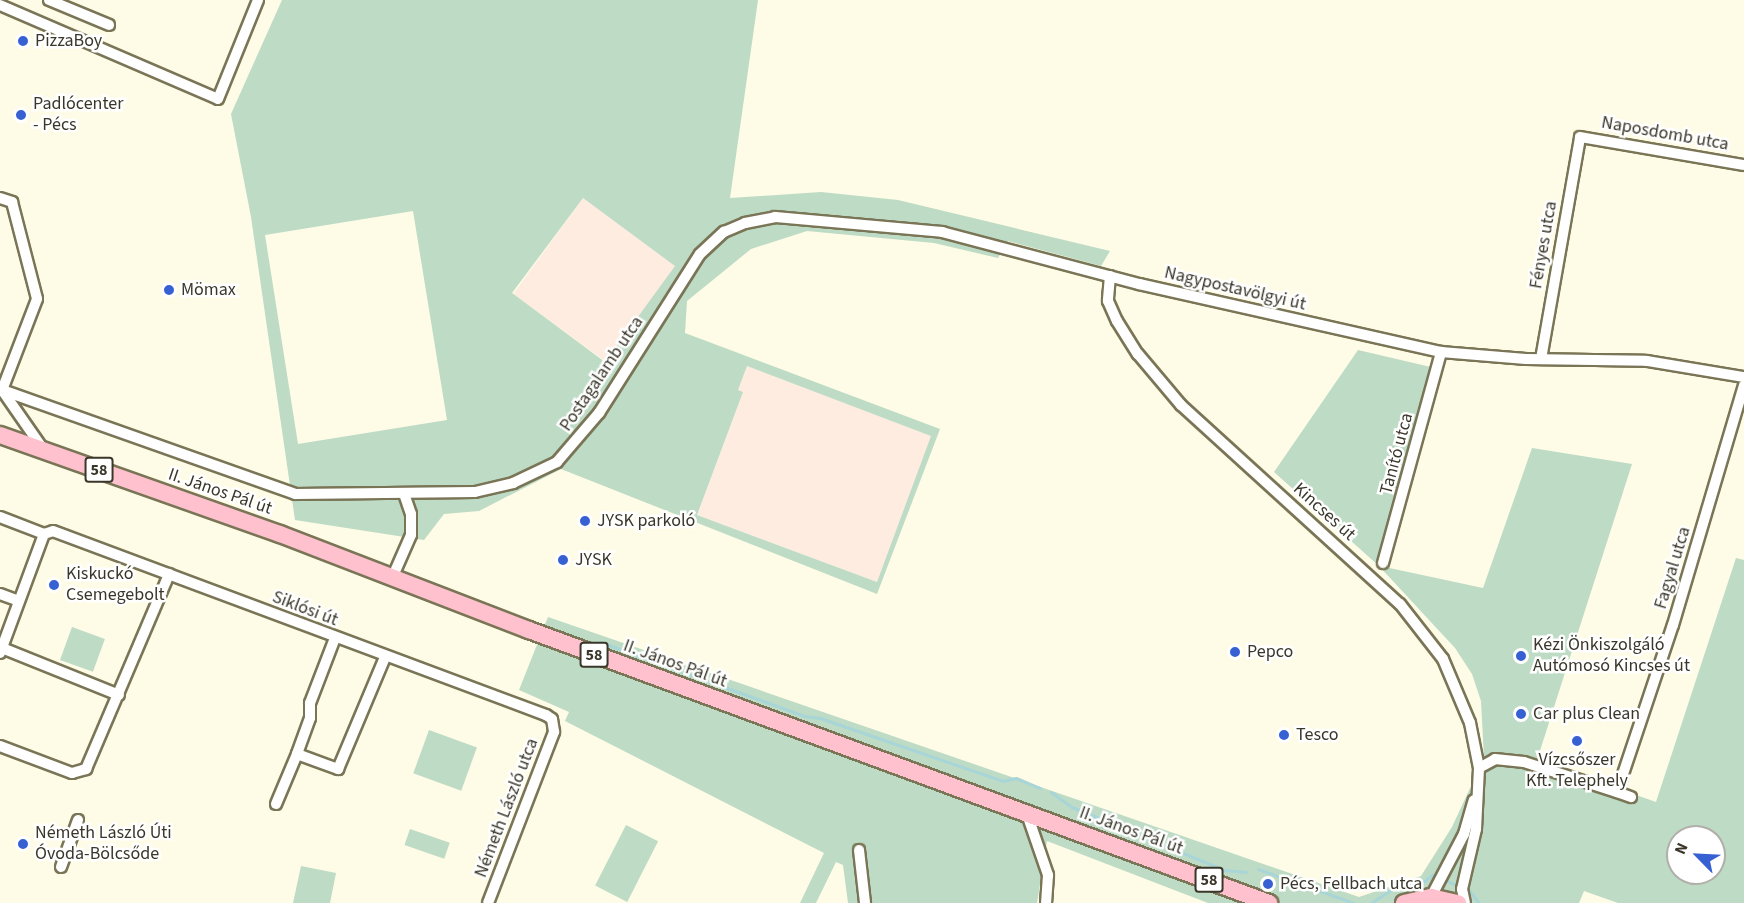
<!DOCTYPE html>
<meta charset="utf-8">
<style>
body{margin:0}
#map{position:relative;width:1744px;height:903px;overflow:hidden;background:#fefbe6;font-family:"Source Sans 3",sans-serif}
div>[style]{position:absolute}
.industrial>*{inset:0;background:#feece1;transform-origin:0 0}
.green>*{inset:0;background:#bddbc5;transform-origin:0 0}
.stream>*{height:3px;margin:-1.5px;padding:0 1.5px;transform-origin:1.5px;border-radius:1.5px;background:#a8d5d7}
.roads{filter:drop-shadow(2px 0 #7a7556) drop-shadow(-2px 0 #7a7556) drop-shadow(0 2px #7a7556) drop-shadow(0 -2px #7a7556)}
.minor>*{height:10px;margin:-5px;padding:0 5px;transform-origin:5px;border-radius:5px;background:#fff}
.primary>*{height:16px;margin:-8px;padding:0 8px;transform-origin:8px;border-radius:8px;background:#fec1cd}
.dots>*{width:16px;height:16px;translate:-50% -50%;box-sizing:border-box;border:3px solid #fff;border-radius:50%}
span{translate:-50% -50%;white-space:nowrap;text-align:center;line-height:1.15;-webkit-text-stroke:5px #fff;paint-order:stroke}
.shield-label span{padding:2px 4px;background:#fff;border:2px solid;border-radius:4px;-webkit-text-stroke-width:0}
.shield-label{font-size:16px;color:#3a372a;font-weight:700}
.poi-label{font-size:18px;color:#3a372a}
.left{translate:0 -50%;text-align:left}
.street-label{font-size:18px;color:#3a372a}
.north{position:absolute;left:1666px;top:825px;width:60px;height:60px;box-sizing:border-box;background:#fff;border:2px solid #b0afaa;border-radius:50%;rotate:294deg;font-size:16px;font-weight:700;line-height:24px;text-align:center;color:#3a372a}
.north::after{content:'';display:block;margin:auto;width:21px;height:27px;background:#3761d2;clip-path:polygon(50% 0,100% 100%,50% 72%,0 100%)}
</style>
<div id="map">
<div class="industrial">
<i style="left:583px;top:198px;width:115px;height:119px;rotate:36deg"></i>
<i style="clip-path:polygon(747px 366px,932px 436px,877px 582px,697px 515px,743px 392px,738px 390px)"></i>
</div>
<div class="green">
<i style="clip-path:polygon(evenodd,282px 0,758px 0,730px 198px,821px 192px,898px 200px,1110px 251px,1101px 266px,1008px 241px,998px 258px,934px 243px,807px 231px,751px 249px,687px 301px,685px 333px,940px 429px,877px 594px,561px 469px,479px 511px,444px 514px,424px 540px,295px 520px,251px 217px,231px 114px,282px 0,583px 198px,675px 266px,605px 362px,512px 293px,583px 198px,282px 0,413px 211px,447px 420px,298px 444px,265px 235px,413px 211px,282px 0,747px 366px,931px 436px,877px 582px,697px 515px,743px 392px,738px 390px,747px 366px)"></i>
<i style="clip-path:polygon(evenodd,1358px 350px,1435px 368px,1380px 566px,1483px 588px,1532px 448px,1632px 464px,1537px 760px,1656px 802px,1736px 558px,1744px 560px,1744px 903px,1618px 903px,1584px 891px,1579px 903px,1208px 903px,1047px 841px,1037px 903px,848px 903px,843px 865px,836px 862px,816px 903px,800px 903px,824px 853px,565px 721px,569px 712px,519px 690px,548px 617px,1359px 897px,1421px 876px,1452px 827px,1484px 758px,1481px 701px,1472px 674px,1455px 648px,1379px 566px,1274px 472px,1358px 350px,1678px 837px,1714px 837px,1714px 873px,1678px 873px,1678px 837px)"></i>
<i style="left:72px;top:627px;width:35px;height:35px;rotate:20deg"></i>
<i style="left:429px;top:730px;width:51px;height:46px;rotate:20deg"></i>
<i style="left:626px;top:825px;width:36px;height:68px;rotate:27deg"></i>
<i style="left:410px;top:829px;width:42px;height:17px;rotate:19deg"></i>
<i style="clip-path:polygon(301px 866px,336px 873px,330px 903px,293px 903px)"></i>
</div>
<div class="stream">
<i style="left:600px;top:642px;width:217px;rotate:19.9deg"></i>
<i style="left:804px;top:716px;width:16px;rotate:7deg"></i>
<i style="left:820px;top:718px;width:194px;rotate:19deg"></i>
<i style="left:1003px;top:781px;width:13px;rotate:-13deg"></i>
<i style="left:1016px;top:778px;width:26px;rotate:23deg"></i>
<i style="left:1051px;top:792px;width:26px;rotate:36deg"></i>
<i style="left:1072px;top:807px;width:165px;rotate:22.5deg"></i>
<i style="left:1224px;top:870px;width:22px;rotate:5deg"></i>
<i style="left:1258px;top:869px;width:102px;rotate:19.5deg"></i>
<i style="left:1447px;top:881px;width:11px;rotate:22deg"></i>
<i style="left:1468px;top:889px;width:18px;rotate:52deg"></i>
<i style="left:1371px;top:903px;width:29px;rotate:-34deg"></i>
<i style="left:1395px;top:887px;width:27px;rotate:-8deg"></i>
<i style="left:1422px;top:883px;width:13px;rotate:-39deg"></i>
<i style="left:1432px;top:875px;width:3px;rotate:18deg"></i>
</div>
<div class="roads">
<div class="minor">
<i style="left:49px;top:0;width:65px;rotate:22.6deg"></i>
<i style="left:0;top:5px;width:237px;rotate:23.3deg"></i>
<i style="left:218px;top:99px;width:107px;rotate:-68deg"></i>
<i style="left:0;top:198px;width:13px;rotate:18deg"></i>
<i style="left:12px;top:202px;width:100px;rotate:75.5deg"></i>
<i style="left:37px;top:299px;width:97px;rotate:111deg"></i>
<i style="left:2px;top:390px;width:72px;rotate:55.2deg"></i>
<i style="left:1110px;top:276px;width:25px;rotate:95deg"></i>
<i style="left:1108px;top:301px;width:22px;rotate:66deg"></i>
<i style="left:1117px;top:321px;width:39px;rotate:58deg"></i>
<i style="left:1138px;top:354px;width:67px;rotate:49.9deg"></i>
<i style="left:1181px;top:405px;width:296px;rotate:42.3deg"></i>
<i style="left:1400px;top:604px;width:70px;rotate:52deg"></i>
<i style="left:1443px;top:659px;width:69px;rotate:67.1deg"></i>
<i style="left:1470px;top:723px;width:46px;rotate:78.7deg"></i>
<i style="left:1479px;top:768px;width:61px;rotate:92.8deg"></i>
<i style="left:1476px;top:829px;width:62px;rotate:103.1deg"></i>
<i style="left:1462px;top:889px;width:14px;rotate:78deg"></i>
<i style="left:1541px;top:359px;width:225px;rotate:-80deg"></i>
<i style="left:1580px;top:137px;width:166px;rotate:9.7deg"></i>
<i style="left:2px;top:390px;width:311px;rotate:19.5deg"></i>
<i style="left:295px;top:494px;width:180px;rotate:-0.6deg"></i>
<i style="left:475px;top:492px;width:39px;rotate:-13deg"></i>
<i style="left:513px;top:483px;width:49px;rotate:-25.5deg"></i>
<i style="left:557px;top:462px;width:65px;rotate:-49.4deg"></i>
<i style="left:599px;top:413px;width:188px;rotate:-57.6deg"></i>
<i style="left:700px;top:254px;width:33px;rotate:-43deg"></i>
<i style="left:724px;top:232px;width:23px;rotate:-23deg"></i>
<i style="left:745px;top:223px;width:31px;rotate:-11deg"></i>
<i style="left:775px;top:217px;width:168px;rotate:5.1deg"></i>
<i style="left:942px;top:232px;width:204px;rotate:14.8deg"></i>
<i style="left:1139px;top:284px;width:310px;rotate:12.7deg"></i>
<i style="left:1441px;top:352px;width:85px;rotate:4.7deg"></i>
<i style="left:1526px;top:359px;width:121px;rotate:0.9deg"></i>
<i style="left:1647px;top:361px;width:98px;rotate:9.4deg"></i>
<i style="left:0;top:517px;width:47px;rotate:21.1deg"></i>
<i style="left:1383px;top:563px;width:219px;rotate:-74.6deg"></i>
<i style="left:393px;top:576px;width:45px;rotate:-66.3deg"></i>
<i style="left:411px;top:535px;width:21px;rotate:-90deg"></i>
<i style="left:411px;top:514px;width:21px;rotate:-109deg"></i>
<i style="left:0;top:594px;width:20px;rotate:20deg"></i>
<i style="left:335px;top:638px;width:70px;rotate:111deg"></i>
<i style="left:310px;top:703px;width:15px;rotate:90deg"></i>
<i style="left:310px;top:718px;width:38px;rotate:110deg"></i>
<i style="left:297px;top:754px;width:44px;rotate:20.1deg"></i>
<i style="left:338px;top:769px;width:121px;rotate:-67.2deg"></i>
<i style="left:2px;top:648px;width:126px;rotate:21.9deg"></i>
<i style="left:0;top:653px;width:127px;rotate:-69.7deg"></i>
<i style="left:44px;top:534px;width:9px;rotate:-18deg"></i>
<i style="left:53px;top:531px;width:526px;rotate:20.47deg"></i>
<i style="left:546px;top:715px;width:7px;rotate:34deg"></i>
<i style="left:552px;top:719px;width:13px;rotate:81deg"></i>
<i style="left:554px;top:732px;width:183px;rotate:111.1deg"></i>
<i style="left:0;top:746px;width:77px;rotate:20.6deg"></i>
<i style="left:72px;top:773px;width:15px;rotate:-16deg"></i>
<i style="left:86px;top:769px;width:212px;rotate:-66.9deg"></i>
<i style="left:1479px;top:768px;width:18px;rotate:-29deg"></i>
<i style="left:1495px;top:759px;width:29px;rotate:6deg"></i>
<i style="left:1524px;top:762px;width:98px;rotate:17.9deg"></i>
<i style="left:1617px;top:792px;width:176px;rotate:-71.5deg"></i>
<i style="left:1673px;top:625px;width:250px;rotate:-73.5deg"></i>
<i style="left:1617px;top:792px;width:15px;rotate:20deg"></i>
<i style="left:276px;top:804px;width:54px;rotate:-67.2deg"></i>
<i style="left:1027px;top:814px;width:65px;rotate:71deg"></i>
<i style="left:1048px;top:875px;width:28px;rotate:94deg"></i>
<i style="left:859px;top:850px;width:53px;rotate:83.5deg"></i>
<i style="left:61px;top:867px;width:50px;rotate:-70.1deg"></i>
<i style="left:1431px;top:897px;width:71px;rotate:-62.4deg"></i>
<i style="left:1464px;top:834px;width:35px;rotate:-74deg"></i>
</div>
<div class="primary">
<i style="left:0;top:435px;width:297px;rotate:19.5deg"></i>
<i style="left:280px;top:534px;width:267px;rotate:21.1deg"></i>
<i style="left:529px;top:630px;width:789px;rotate:20.25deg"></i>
<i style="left:1404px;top:903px;width:28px;rotate:-13deg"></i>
<i style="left:1431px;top:897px;width:28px;rotate:13deg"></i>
</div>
</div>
<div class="dots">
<i style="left:23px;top:41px;background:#3761d2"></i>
<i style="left:21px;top:115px;background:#3761d2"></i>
<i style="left:169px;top:290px;background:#3761d2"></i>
<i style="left:585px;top:521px;background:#3761d2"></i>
<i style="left:563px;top:560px;background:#3761d2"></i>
<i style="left:54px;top:585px;background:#3761d2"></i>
<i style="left:1235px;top:652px;background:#3761d2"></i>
<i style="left:1521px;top:656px;background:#3761d2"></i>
<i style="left:1521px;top:714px;background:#3761d2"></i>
<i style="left:1284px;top:735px;background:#3761d2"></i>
<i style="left:1577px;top:741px;background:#3761d2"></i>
<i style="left:23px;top:844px;background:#3761d2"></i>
<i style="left:1268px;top:884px;background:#3761d2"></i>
</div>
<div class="shield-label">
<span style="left:99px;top:470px">58</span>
<span style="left:594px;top:655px">58</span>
<span style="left:1209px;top:880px">58</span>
</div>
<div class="poi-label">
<span class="left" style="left:35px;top:41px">PizzaBoy</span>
<span class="left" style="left:33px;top:115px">Padlócenter<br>- Pécs</span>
<span class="left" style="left:181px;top:290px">Mömax</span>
<span class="left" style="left:597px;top:521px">JYSK parkoló</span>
<span class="left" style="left:575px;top:560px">JYSK</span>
<span class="left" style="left:66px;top:585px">Kiskuckó<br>Csemegebolt</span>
<span class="left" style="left:1533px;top:656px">Kézi Önkiszolgáló<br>Autómosó Kincses út</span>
<span class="left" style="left:1247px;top:652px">Pepco</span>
<span class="left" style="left:1533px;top:714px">Car plus Clean</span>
<span class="left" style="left:1296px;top:735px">Tesco</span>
<span style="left:1577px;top:771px">Vízcsőszer<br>Kft. Telephely</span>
<span class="left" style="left:35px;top:844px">Németh László Úti<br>Óvoda-Bölcsőde</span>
<span class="left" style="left:1280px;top:884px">Pécs, Fellbach utca</span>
</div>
<div class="street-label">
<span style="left:1665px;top:134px;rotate:10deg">Naposdomb utca</span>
<span style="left:1544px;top:245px;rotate:-80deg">Fényes utca</span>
<span style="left:1235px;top:289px;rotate:13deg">Nagypostavölgyi út</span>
<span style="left:602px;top:374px;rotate:-56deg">Postagalamb utca</span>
<span style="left:1397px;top:454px;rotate:-75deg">Tanító utca</span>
<span style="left:220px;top:492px;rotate:19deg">II. János Pál út</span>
<span style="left:1324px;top:512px;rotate:42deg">Kincses út</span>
<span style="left:1673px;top:568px;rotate:-73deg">Fagyal utca</span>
<span style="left:305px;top:609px;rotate:21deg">Siklósi út</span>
<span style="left:675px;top:664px;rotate:20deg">II. János Pál út</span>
<span style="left:507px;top:808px;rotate:-69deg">Németh László utca</span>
<span style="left:1131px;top:831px;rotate:20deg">II. János Pál út</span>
</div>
<div class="north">N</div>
</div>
